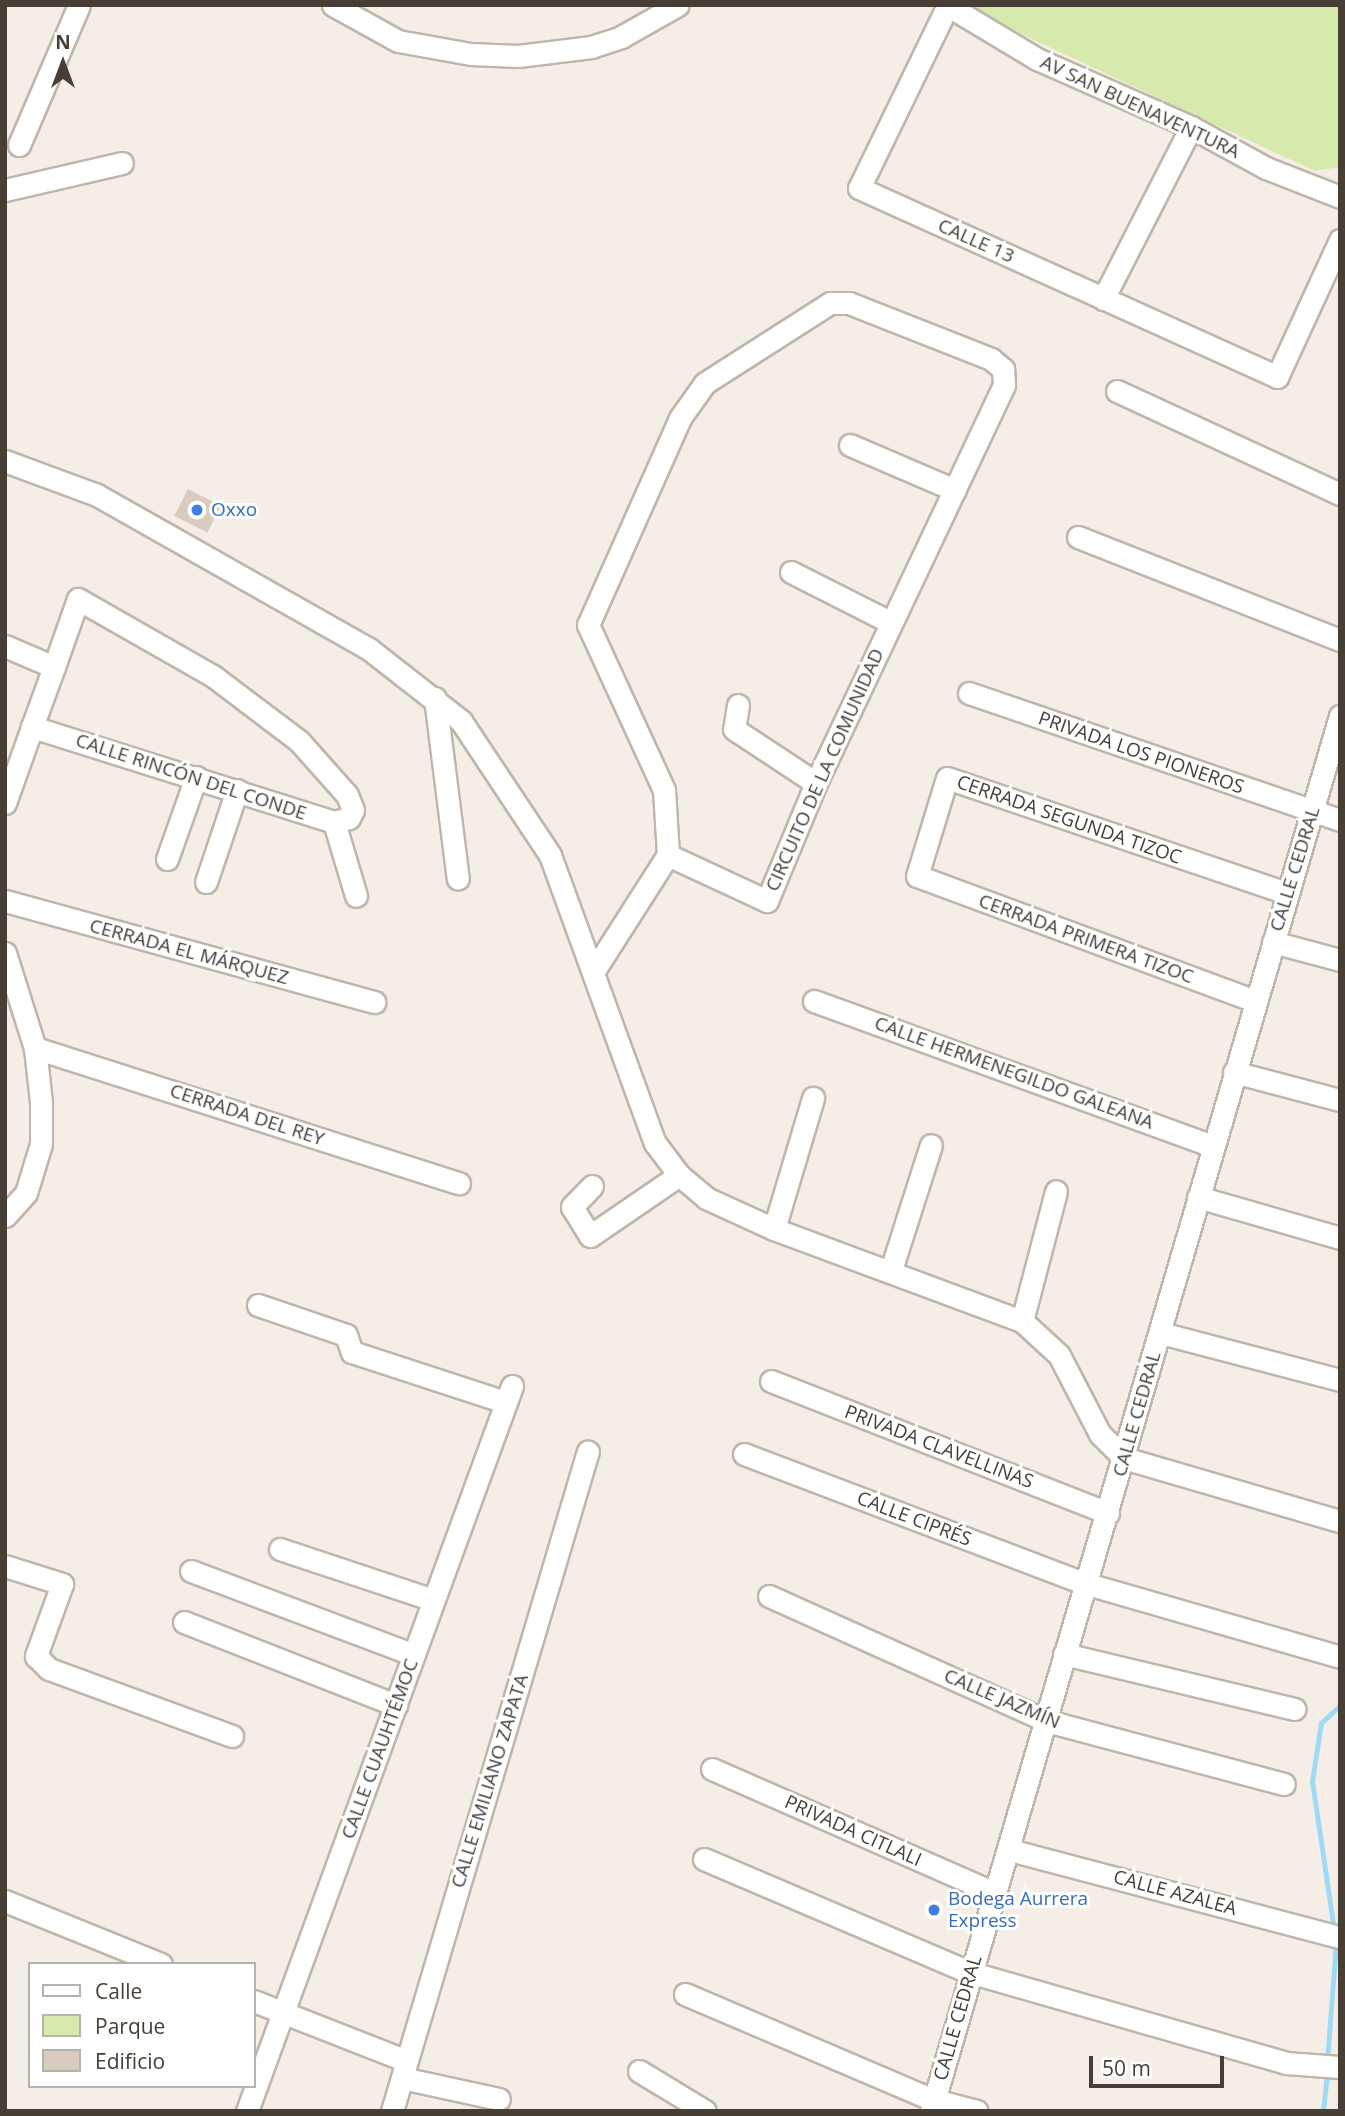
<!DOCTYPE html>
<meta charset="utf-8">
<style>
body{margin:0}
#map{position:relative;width:1345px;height:2116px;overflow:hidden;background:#f4eee6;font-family:"Open Sans",sans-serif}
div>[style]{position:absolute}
.green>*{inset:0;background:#d5eaac}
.stream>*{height:5px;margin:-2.5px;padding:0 2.5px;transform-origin:2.5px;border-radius:2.5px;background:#9fdaf4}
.building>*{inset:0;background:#d9cbbd;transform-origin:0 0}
.roads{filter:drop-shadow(2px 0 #c0b5a8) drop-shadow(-2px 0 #c0b5a8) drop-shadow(0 2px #c0b5a8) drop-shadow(0 -2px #c0b5a8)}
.minor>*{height:21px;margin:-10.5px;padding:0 10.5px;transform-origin:10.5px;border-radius:10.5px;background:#fff}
.dots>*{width:19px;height:19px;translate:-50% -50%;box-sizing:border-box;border:4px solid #fff;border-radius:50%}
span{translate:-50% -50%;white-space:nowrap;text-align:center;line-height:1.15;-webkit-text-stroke:6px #fff;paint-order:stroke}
.street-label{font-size:19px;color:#473e35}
.shop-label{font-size:19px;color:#366cbe}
.left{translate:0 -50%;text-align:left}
.frame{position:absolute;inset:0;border:7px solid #473e35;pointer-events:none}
.legend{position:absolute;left:28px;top:1962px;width:228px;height:126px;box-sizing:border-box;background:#fff;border:2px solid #b5b2ae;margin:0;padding:9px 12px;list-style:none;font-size:21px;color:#473e35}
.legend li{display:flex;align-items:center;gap:14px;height:35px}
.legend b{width:35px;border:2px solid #b5b2ae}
.north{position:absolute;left:28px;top:28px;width:70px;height:70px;-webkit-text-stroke:5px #fff;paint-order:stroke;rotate:0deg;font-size:19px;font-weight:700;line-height:28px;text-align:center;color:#473e35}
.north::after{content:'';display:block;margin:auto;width:24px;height:32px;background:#473e35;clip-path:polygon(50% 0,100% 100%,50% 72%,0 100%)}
.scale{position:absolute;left:1089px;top:2056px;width:135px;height:32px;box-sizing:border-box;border:4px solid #473e35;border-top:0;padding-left:9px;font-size:21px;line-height:24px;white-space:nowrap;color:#473e35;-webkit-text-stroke:5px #fff;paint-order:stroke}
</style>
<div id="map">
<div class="green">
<i style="clip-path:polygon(959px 5px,1340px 5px,1340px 167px,1315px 171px)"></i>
</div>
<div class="stream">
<i style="left:1334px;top:1930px;width:151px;rotate:-98.4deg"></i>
<i style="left:1312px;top:1781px;width:59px;rotate:-81.2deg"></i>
<i style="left:1321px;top:1723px;width:26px;rotate:-43deg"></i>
<i style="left:1327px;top:2062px;width:119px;rotate:-85.7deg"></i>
<i style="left:1323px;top:2111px;width:39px;rotate:-84deg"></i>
</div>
<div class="building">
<i style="left:188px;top:489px;width:37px;height:30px;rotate:27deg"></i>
</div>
<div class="roads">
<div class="minor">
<i style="left:333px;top:5px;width:74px;rotate:29deg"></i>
<i style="left:398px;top:41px;width:74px;rotate:10.1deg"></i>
<i style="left:471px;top:54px;width:47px;rotate:2.4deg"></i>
<i style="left:518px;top:56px;width:74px;rotate:-7deg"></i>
<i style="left:591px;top:47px;width:32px;rotate:-18deg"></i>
<i style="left:621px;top:37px;width:65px;rotate:-29.3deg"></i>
<i style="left:947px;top:5px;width:105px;rotate:31deg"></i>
<i style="left:1037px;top:59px;width:168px;rotate:23.8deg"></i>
<i style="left:1191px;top:127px;width:85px;rotate:28.7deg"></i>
<i style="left:1266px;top:168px;width:79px;rotate:21.4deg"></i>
<i style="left:947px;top:7px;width:201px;rotate:115.9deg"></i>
<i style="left:859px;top:188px;width:459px;rotate:24.3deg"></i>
<i style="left:1277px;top:377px;width:151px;rotate:-65.3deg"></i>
<i style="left:19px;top:145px;width:152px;rotate:-66.8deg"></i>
<i style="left:5px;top:190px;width:120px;rotate:-13deg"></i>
<i style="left:1103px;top:299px;width:193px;rotate:-62.9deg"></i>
<i style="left:830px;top:303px;width:19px"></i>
<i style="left:849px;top:303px;width:153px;rotate:21.5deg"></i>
<i style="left:991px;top:359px;width:16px;rotate:40deg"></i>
<i style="left:1003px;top:369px;width:16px;rotate:86deg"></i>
<i style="left:1004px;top:385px;width:440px;rotate:115.3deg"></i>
<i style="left:816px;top:783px;width:128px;rotate:112.6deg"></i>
<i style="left:767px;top:901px;width:109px;rotate:-155.1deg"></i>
<i style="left:668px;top:855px;width:65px;rotate:-93.5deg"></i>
<i style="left:664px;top:790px;width:182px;rotate:-114.7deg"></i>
<i style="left:588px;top:625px;width:227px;rotate:-66deg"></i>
<i style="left:680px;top:418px;width:43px;rotate:-54.5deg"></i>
<i style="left:705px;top:383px;width:148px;rotate:-32.6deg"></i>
<i style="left:1117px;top:391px;width:246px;rotate:24.8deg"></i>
<i style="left:850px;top:445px;width:114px;rotate:23.2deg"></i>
<i style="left:5px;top:461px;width:98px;rotate:20.3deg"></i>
<i style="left:97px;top:495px;width:313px;rotate:29.5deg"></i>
<i style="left:369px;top:649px;width:117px;rotate:38deg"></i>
<i style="left:461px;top:721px;width:161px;rotate:56.4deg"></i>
<i style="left:550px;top:855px;width:307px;rotate:70deg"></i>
<i style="left:655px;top:1143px;width:40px;rotate:53deg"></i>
<i style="left:679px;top:1175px;width:35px;rotate:40deg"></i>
<i style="left:706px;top:1198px;width:75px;rotate:24.5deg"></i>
<i style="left:774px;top:1229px;width:265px;rotate:20.4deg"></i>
<i style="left:1022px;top:1321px;width:50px;rotate:42.6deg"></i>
<i style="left:1059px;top:1355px;width:89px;rotate:62.6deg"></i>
<i style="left:1100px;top:1434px;width:34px;rotate:45deg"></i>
<i style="left:1124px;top:1458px;width:225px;rotate:16.3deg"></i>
<i style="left:1078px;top:537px;width:282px;rotate:21.5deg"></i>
<i style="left:791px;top:572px;width:111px;rotate:26.8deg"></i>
<i style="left:5px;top:646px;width:53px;rotate:23.2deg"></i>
<i style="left:969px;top:693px;width:392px;rotate:18.9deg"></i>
<i style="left:435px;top:698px;width:182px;rotate:82.8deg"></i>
<i style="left:738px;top:705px;width:24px;rotate:99deg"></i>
<i style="left:734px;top:729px;width:98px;rotate:33.4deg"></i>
<i style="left:5px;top:803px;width:81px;rotate:-70.4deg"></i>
<i style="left:32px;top:727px;width:64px;rotate:-69.9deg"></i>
<i style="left:54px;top:667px;width:72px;rotate:-70.6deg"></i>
<i style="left:78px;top:599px;width:155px;rotate:29.7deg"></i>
<i style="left:213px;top:676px;width:108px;rotate:37.1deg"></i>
<i style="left:299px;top:741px;width:72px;rotate:48.4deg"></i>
<i style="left:347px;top:795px;width:16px;rotate:68deg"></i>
<i style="left:353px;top:810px;width:9px;rotate:117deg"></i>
<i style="left:349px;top:818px;width:16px;rotate:165deg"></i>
<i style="left:334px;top:822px;width:317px;rotate:-162.5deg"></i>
<i style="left:334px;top:822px;width:77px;rotate:73.4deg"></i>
<i style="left:167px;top:859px;width:87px;rotate:-70.5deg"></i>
<i style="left:206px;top:882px;width:97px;rotate:-71.4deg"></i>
<i style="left:5px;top:901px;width:383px;rotate:15.3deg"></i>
<i style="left:1273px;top:942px;width:69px;rotate:15deg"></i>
<i style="left:5px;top:953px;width:100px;rotate:72.5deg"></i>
<i style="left:35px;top:1048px;width:54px;rotate:83.7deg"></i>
<i style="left:41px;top:1102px;width:42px;rotate:90deg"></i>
<i style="left:41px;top:1144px;width:51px;rotate:107deg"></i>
<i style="left:26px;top:1193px;width:31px;rotate:132deg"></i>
<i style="left:595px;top:969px;width:135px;rotate:-57.4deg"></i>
<i style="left:814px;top:1001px;width:425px;rotate:20deg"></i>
<i style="left:1255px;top:1001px;width:360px;rotate:-159.7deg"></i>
<i style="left:917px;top:876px;width:102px;rotate:-73deg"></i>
<i style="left:947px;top:778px;width:359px;rotate:18.7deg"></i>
<i style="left:35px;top:1048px;width:445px;rotate:17.7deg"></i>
<i style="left:1234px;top:1072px;width:110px;rotate:14.8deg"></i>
<i style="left:592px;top:1186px;width:29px;rotate:134deg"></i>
<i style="left:572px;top:1207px;width:34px;rotate:58deg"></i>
<i style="left:590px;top:1236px;width:108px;rotate:-34.4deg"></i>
<i style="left:1198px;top:1197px;width:148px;rotate:16.1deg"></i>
<i style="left:774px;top:1229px;width:137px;rotate:-73.4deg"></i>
<i style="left:891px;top:1270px;width:131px;rotate:-72.3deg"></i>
<i style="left:258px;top:1305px;width:93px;rotate:18.8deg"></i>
<i style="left:346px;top:1335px;width:18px;rotate:71deg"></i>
<i style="left:352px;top:1352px;width:161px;rotate:18.1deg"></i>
<i style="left:1022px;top:1321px;width:134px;rotate:-75.3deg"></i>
<i style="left:1161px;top:1333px;width:185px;rotate:14.7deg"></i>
<i style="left:771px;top:1381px;width:362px;rotate:21.4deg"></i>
<i style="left:744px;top:1454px;width:364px;rotate:20.8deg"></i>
<i style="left:1084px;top:1583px;width:266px;rotate:16.1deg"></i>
<i style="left:280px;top:1549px;width:161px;rotate:18.4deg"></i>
<i style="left:5px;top:1566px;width:60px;rotate:17.5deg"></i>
<i style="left:62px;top:1584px;width:77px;rotate:109.9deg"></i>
<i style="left:36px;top:1656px;width:18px;rotate:45deg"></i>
<i style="left:49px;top:1669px;width:195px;rotate:20.1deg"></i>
<i style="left:191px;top:1571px;width:238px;rotate:20.6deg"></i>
<i style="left:769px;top:1596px;width:305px;rotate:24.2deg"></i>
<i style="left:1047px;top:1721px;width:245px;rotate:14.9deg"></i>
<i style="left:184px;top:1622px;width:228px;rotate:21.4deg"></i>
<i style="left:1064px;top:1654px;width:237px;rotate:13.4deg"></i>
<i style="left:712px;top:1769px;width:309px;rotate:23.7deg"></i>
<i style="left:1010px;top:1850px;width:341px;rotate:14.8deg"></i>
<i style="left:704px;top:1859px;width:288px;rotate:23.1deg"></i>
<i style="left:969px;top:1972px;width:330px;rotate:16deg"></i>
<i style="left:1286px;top:2063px;width:54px;rotate:4.2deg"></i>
<i style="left:5px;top:1901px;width:168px;rotate:22deg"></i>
<i style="left:685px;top:1994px;width:271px;rotate:23.1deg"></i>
<i style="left:934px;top:2100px;width:44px;rotate:14.3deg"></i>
<i style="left:254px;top:2001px;width:164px;rotate:21.4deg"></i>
<i style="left:639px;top:2071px;width:77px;rotate:31.2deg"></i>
<i style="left:402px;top:2078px;width:99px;rotate:12.2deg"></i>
<i style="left:247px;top:2111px;width:772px;rotate:-69.92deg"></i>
<i style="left:392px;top:2111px;width:688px;rotate:-73.46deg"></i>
<i style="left:931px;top:2111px;width:1454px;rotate:-73.66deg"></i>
</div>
</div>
<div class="dots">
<i style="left:197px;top:510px;background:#3f7fe0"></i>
<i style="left:934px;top:1910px;background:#3f7fe0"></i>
</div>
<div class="street-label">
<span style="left:1140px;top:107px;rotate:25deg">AV SAN BUENAVENTURA</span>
<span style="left:976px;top:241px;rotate:24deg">CALLE 13</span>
<span style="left:1141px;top:753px;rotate:19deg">PRIVADA LOS PIONEROS</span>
<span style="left:825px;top:770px;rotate:-66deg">CIRCUITO DE LA COMUNIDAD</span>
<span style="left:191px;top:777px;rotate:18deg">CALLE RINCÓN DEL CONDE</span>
<span style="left:1069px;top:820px;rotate:19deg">CERRADA SEGUNDA TIZOC</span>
<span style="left:1295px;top:869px;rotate:-73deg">CALLE CEDRAL</span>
<span style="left:1086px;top:939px;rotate:20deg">CERRADA PRIMERA TIZOC</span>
<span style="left:189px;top:952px;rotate:15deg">CERRADA EL MÁRQUEZ</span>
<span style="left:1014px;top:1073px;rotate:20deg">CALLE HERMENEGILDO GALEANA</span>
<span style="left:247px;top:1115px;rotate:18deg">CERRADA DEL REY</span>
<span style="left:1137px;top:1414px;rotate:-74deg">CALLE CEDRAL</span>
<span style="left:939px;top:1447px;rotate:21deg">PRIVADA CLAVELLINAS</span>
<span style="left:914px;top:1519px;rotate:21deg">CALLE CIPRÉS</span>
<span style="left:1002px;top:1699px;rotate:23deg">CALLE JAZMÍN</span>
<span style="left:380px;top:1749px;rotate:-70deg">CALLE CUAUHTÉMOC</span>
<span style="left:490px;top:1781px;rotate:-73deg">CALLE EMILIANO ZAPATA</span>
<span style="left:853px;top:1831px;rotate:24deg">PRIVADA CITLALI</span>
<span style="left:1175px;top:1893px;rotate:15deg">CALLE AZALEA</span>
<span style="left:958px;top:2018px;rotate:-74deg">CALLE CEDRAL</span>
</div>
<div class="shop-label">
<span class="left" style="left:211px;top:510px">Oxxo</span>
<span class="left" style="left:948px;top:1910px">Bodega Aurrera<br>Express</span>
</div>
<div class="frame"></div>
<ul class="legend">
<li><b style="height:9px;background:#fff"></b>Calle</li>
<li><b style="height:19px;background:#d5eaac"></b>Parque</li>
<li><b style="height:19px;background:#d9cbbd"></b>Edificio</li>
</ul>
<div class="north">N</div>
<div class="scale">50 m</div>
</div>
